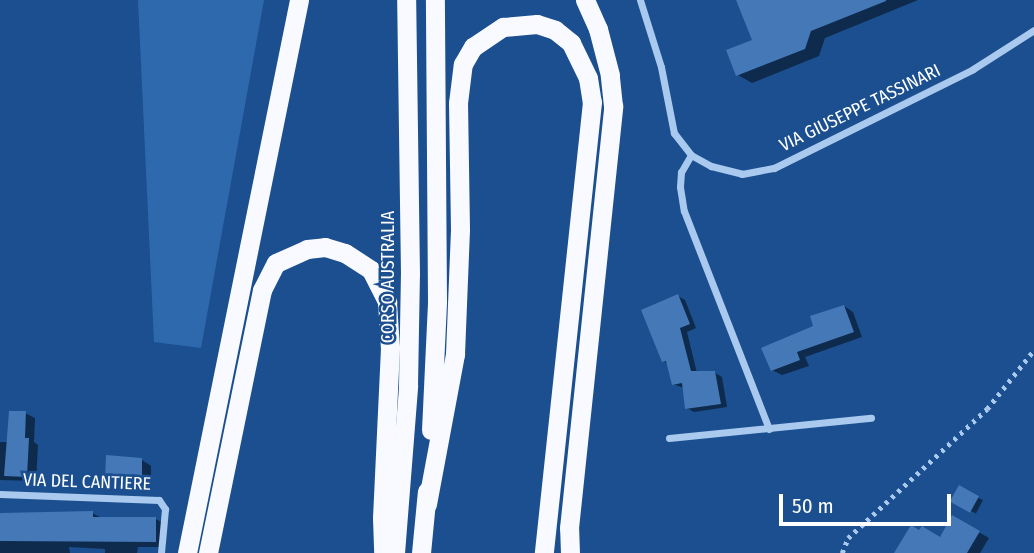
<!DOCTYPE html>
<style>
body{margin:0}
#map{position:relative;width:1034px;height:553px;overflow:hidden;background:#1b4f8f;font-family:"Fira Sans Condensed",sans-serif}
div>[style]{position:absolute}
.green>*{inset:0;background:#2e69ad}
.shadow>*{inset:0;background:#0007;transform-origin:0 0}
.building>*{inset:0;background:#4478b7;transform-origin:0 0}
.path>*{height:4.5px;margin-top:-2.25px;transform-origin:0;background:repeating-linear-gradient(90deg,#a9c9ee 0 3.5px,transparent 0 8.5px)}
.minor>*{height:7px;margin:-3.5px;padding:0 3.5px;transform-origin:3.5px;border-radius:3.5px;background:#a9c9ee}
.trunk>*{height:19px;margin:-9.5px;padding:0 9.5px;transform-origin:9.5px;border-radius:9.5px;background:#f8faff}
span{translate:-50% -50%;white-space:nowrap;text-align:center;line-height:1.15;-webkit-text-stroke:5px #1b4f8f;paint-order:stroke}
.street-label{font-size:18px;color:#fff}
.scale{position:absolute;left:779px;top:494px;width:172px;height:32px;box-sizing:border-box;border:4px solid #fff;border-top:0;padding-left:9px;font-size:21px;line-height:24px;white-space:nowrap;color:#fff;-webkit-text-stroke:5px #1b4f8f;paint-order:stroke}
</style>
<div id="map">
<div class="green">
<i style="clip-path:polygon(138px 0,264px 0,201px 348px,154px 342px)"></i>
</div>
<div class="shadow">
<i style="clip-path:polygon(738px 0,918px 0,825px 38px,819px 56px,752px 83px,738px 75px,755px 41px)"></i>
<i style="clip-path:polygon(678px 296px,685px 300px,696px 328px,687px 332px,697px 373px,715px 373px,722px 377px,727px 407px,694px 412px,687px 408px,684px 388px,673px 384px,668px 364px,663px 361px)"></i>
<i style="clip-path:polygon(844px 306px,853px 312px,862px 337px,805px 357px,809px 366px,782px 375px,772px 370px,816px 327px)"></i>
<i style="clip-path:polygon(25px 413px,35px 418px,34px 442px,38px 445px,36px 481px,0 480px,0 442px,7px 442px)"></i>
<i style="clip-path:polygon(142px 460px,151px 466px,151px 485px,117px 484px,107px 479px)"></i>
<i style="left:960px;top:488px;width:26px;height:15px;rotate:28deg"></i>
<i style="clip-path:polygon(92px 513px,104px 519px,156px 519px,166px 525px,166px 547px,138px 547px,137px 553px,105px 553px,105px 549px,69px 547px,70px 553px,0 553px,0 515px)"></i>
<i style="clip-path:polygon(952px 517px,989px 538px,980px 553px,938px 553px)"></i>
</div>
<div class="building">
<i style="clip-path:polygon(736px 0,886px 0,886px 1px,811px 31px,805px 49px,736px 76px,726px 50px,752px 40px)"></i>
<i style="clip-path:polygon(678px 294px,690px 324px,680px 328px,691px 371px,715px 371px,721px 404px,685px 409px,682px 383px,672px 385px,666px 361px,662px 362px,641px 310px)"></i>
<i style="clip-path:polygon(844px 305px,854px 332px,797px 352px,800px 360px,771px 371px,761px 348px,813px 326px,810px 316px)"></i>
<i style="clip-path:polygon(9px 411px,26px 411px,25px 438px,29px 438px,27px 477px,4px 476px)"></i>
<i style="clip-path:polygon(106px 455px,142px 458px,142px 480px,105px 480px)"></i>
<i style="left:959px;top:485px;width:23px;height:19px;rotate:29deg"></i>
<i style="clip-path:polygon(93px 511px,93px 517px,156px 517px,156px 542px,0 541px,0 513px)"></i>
<i style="clip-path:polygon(952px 515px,980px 531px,967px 553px,894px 553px,911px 525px,919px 530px,922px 526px,940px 537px)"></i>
</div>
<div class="path">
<i style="left:842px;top:553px;width:16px;rotate:-68deg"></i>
<i style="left:848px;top:538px;width:190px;rotate:-42.9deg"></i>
<i style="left:987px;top:409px;width:75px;rotate:-51.5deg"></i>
</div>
<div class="minor">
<i style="left:640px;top:0;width:70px;rotate:72.6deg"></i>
<i style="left:661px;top:67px;width:67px;rotate:78.9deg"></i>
<i style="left:674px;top:133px;width:28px;rotate:52deg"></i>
<i style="left:691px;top:155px;width:23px;rotate:29deg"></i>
<i style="left:711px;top:166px;width:32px;rotate:14deg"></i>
<i style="left:742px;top:174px;width:33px;rotate:-11deg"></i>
<i style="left:774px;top:168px;width:222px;rotate:-26.4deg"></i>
<i style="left:973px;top:69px;width:72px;rotate:-32.6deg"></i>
<i style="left:691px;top:155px;width:20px;rotate:120deg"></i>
<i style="left:681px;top:172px;width:15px;rotate:94deg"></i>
<i style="left:680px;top:187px;width:24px;rotate:81deg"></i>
<i style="left:684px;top:211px;width:234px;rotate:68.7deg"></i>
<i style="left:669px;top:438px;width:203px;rotate:-5.7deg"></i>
<i style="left:0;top:494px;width:159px;rotate:2.2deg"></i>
<i style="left:159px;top:500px;width:11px;rotate:56deg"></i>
<i style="left:165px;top:509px;width:44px;rotate:95.2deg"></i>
</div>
<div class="trunk">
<i style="left:431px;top:430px;width:129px;rotate:-87.3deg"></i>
<i style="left:437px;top:301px;width:301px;rotate:-90.4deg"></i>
<i style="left:427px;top:504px;width:153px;rotate:-79.4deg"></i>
<i style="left:455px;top:354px;width:125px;rotate:-87.7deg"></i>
<i style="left:460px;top:229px;width:126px;rotate:-90.9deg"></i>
<i style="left:458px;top:103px;width:39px;rotate:-83deg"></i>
<i style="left:463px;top:64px;width:20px;rotate:-60deg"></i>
<i style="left:473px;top:47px;width:36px;rotate:-34deg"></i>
<i style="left:503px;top:27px;width:34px;rotate:-5deg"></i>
<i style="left:537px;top:24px;width:19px;rotate:18deg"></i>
<i style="left:555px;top:30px;width:21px;rotate:39deg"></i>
<i style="left:571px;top:43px;width:39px;rotate:64deg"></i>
<i style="left:588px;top:78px;width:24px;rotate:81deg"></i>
<i style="left:592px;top:102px;width:454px;rotate:96.1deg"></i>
<i style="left:187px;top:553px;width:564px;rotate:-78.55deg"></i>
<i style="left:208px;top:553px;width:268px;rotate:-78.4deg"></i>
<i style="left:262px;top:290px;width:30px;rotate:-63deg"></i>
<i style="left:276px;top:263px;width:34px;rotate:-24deg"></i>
<i style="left:307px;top:249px;width:18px;rotate:-6deg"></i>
<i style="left:325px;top:247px;width:21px;rotate:17deg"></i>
<i style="left:345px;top:253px;width:31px;rotate:33deg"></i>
<i style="left:371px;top:270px;width:36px;rotate:63deg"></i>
<i style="left:387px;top:302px;width:46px;rotate:86.3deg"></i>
<i style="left:390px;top:348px;width:170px;rotate:92.7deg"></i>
<i style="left:382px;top:518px;width:35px;rotate:88deg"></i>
<i style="left:395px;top:553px;width:168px;rotate:-85.5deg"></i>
<i style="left:408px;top:386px;width:112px;rotate:-89deg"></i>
<i style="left:410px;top:274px;width:274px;rotate:-90.8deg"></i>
<i style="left:421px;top:553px;width:62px;rotate:-84.5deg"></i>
<i style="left:570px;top:553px;width:25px;rotate:-92deg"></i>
<i style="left:569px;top:528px;width:424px;rotate:-84deg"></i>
<i style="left:613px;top:106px;width:31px;rotate:-96deg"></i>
<i style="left:610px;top:75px;width:48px;rotate:-104.6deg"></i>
<i style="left:598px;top:29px;width:32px;rotate:-114deg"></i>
</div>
<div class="street-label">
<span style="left:860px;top:108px;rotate:-26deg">VIA GIUSEPPE TASSINARI</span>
<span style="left:388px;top:277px;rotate:-90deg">CORSO AUSTRALIA</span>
<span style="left:87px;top:482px;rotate:2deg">VIA DEL CANTIERE</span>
</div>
<div class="scale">50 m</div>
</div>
